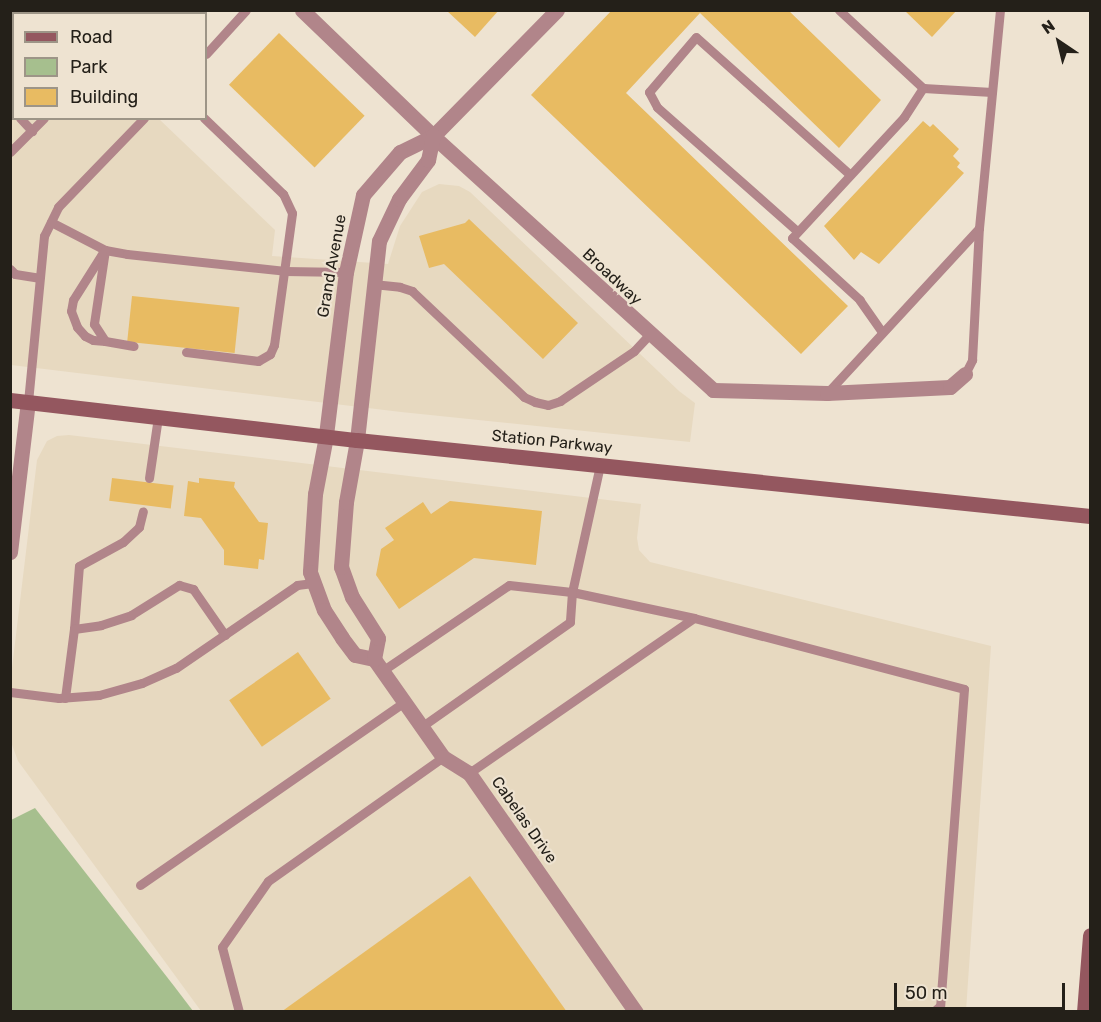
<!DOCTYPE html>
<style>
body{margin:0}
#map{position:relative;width:1101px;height:1022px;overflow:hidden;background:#eee3d1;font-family:Rubik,sans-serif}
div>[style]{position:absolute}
.built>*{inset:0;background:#e7d9c0}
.green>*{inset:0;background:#a6bf8e}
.building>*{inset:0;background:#e8bb62;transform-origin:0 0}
.lane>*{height:9px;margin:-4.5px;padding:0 4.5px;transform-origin:4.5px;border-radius:4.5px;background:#b1858a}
.street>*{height:15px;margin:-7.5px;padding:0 7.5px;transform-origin:7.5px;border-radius:7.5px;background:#b1858a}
.secondary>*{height:15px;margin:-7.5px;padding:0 7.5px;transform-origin:7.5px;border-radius:7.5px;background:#94575f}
span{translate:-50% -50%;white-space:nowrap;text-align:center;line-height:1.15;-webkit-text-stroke:4.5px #eee3d1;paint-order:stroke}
.street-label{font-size:16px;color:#242019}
.frame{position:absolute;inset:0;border:12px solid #242019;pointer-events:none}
.legend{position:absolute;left:12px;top:12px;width:195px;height:108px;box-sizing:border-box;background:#eee3d1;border:2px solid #9d9587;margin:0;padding:8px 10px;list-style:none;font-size:18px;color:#242019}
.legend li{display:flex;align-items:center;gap:12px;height:30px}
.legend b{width:30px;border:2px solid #9d9587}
.north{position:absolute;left:1029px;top:12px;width:60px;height:60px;-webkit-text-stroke:4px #eee3d1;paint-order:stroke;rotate:325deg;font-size:16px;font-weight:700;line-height:24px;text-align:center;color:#242019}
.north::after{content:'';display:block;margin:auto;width:21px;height:27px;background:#242019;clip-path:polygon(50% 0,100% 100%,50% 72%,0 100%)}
.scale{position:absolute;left:894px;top:983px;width:171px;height:27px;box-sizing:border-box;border:3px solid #242019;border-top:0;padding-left:8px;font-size:18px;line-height:21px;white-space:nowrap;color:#242019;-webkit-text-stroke:4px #eee3d1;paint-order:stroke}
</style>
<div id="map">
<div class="built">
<i style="clip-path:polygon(13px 92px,14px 118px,159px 119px,275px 230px,272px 256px,388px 264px,400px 226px,422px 192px,439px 184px,459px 186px,470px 192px,679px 391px,695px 403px,690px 442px,401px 412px,11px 365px,10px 95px)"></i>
<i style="clip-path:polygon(69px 435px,641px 504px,637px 538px,639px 550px,650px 562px,991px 646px,966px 1011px,201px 1011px,18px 761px,11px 742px,12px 668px,37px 460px,47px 441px,57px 436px)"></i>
</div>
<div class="green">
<i style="clip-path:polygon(35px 808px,174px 986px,193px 1011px,11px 1011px,11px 820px)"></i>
</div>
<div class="building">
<i style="clip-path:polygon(61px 10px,85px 10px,82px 14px,58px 14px)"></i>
<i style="clip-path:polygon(446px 10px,499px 10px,475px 37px)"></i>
<i style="clip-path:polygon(612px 10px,788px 10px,881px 100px,839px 148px,700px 13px,626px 93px,848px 306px,801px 354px,531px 95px)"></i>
<i style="clip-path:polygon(904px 10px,957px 10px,932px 37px)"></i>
<i style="left:279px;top:33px;width:119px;height:72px;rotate:44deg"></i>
<i style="clip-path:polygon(14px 61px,14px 80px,10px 77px,10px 64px)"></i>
<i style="clip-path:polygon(923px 121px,930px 127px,933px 124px,959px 149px,953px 156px,960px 163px,957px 167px,964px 173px,879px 264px,861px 252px,854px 260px,824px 226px)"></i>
<i style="clip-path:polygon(469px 219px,578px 323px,543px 359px,444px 264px,429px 268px,419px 236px,465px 223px)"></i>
<i style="left:132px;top:296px;width:108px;height:46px;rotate:6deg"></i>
<i style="left:112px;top:478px;width:62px;height:23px;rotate:7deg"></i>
<i style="clip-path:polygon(199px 478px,235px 482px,234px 487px,259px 522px,268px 523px,264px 560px,259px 559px,258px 569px,224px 565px,224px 550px,201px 518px,184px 516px,188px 481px,199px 483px)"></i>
<i style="clip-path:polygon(450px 501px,542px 511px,536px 565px,474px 558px,399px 609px,376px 575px,381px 549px,394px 540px,385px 528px,423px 502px,431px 514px)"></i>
<i style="left:298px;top:652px;width:57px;height:84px;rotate:55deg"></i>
<i style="clip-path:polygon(470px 876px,567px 1012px,281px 1012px)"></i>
</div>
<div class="lane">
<i style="left:839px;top:10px;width:115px;rotate:42.9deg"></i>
<i style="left:923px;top:88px;width:69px;rotate:3.3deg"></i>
<i style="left:37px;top:14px;width:5px;rotate:-53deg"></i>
<i style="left:10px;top:42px;width:5px;rotate:-37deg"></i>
<i style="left:206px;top:54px;width:59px;rotate:-47.7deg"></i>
<i style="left:10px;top:109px;width:5px;rotate:37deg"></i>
<i style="left:20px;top:118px;width:18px;rotate:47deg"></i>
<i style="left:10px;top:152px;width:48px;rotate:-45deg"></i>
<i style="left:51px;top:222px;width:61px;rotate:27.4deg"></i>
<i style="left:105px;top:250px;width:22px;rotate:10deg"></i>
<i style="left:127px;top:254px;width:159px;rotate:6.1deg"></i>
<i style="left:285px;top:271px;width:61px;rotate:0.9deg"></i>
<i style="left:797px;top:231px;width:187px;rotate:-138.5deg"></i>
<i style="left:657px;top:107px;width:17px;rotate:-118deg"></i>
<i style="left:649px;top:92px;width:72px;rotate:-49.5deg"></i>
<i style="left:696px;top:37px;width:205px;rotate:41.8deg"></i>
<i style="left:105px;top:250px;width:75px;rotate:98.5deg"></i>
<i style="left:94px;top:324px;width:20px;rotate:57deg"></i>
<i style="left:105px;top:341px;width:29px;rotate:10deg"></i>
<i style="left:102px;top:254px;width:54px;rotate:122.2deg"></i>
<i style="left:73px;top:300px;width:11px;rotate:100deg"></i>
<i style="left:71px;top:311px;width:17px;rotate:69deg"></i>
<i style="left:77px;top:327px;width:12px;rotate:48deg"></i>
<i style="left:85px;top:336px;width:9px;rotate:27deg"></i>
<i style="left:93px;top:340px;width:12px;rotate:5deg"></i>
<i style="left:10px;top:269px;width:7px;rotate:45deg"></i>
<i style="left:15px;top:274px;width:24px;rotate:9deg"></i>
<i style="left:373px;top:284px;width:27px;rotate:6deg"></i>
<i style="left:400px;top:287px;width:13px;rotate:18deg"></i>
<i style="left:412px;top:291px;width:154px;rotate:43.4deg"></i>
<i style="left:524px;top:397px;width:12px;rotate:24deg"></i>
<i style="left:535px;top:402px;width:13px;rotate:13deg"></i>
<i style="left:548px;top:405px;width:13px;rotate:-18deg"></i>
<i style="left:560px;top:401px;width:89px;rotate:-34deg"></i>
<i style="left:634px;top:351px;width:22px;rotate:-47deg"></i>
<i style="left:882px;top:332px;width:39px;rotate:-125deg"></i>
<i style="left:860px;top:300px;width:92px;rotate:-137.6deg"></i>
<i style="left:792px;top:238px;width:165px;rotate:-47.2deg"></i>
<i style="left:904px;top:117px;width:35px;rotate:-57deg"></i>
<i style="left:186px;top:352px;width:73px;rotate:7.1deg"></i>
<i style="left:258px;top:361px;width:14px;rotate:-30deg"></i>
<i style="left:270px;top:354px;width:10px;rotate:-66deg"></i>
<i style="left:274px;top:345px;width:133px;rotate:-82.2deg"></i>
<i style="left:292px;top:213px;width:21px;rotate:-115deg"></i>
<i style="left:283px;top:194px;width:110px;rotate:-136.1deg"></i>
<i style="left:965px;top:374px;width:16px;rotate:-63deg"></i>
<i style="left:972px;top:360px;width:132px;rotate:-87deg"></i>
<i style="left:979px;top:228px;width:219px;rotate:-84.5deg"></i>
<i style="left:827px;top:393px;width:224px;rotate:-47.3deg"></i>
<i style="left:28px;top:402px;width:167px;rotate:-84.5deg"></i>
<i style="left:44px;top:236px;width:32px;rotate:-64deg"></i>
<i style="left:58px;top:207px;width:124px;rotate:-46deg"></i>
<i style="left:600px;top:465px;width:130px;rotate:102.4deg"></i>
<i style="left:572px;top:592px;width:125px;rotate:12deg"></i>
<i style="left:149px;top:478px;width:62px;rotate:-81.6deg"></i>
<i style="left:74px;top:629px;width:63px;rotate:-85.5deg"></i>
<i style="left:79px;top:566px;width:50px;rotate:-28.6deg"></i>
<i style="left:123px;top:542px;width:22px;rotate:-43deg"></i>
<i style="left:139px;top:527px;width:16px;rotate:-76deg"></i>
<i style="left:382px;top:671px;width:153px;rotate:-34.1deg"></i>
<i style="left:509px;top:585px;width:63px;rotate:6.3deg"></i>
<i style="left:572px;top:592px;width:30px;rotate:94deg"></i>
<i style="left:570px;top:622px;width:182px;rotate:144.8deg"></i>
<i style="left:10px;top:692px;width:49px;rotate:7deg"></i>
<i style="left:59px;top:698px;width:40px;rotate:-4.3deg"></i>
<i style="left:99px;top:695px;width:45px;rotate:-15.6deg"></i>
<i style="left:142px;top:683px;width:37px;rotate:-24deg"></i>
<i style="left:176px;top:668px;width:147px;rotate:-34.4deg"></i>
<i style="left:297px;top:585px;width:16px;rotate:-7deg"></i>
<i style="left:65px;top:698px;width:70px;rotate:-82.6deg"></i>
<i style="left:74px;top:629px;width:27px;rotate:-8deg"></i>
<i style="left:101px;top:625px;width:32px;rotate:-18deg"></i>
<i style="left:131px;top:615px;width:57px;rotate:-32deg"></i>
<i style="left:179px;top:585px;width:15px;rotate:16deg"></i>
<i style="left:193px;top:589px;width:56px;rotate:55.2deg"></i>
<i style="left:469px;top:773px;width:273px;rotate:-34.6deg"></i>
<i style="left:694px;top:618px;width:279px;rotate:14.7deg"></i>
<i style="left:964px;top:689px;width:318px;rotate:94.3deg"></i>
<i style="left:940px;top:1006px;width:9px;rotate:139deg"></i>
<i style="left:140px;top:885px;width:321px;rotate:-34.7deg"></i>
<i style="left:239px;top:1012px;width:67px;rotate:-104.7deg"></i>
<i style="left:222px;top:947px;width:80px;rotate:-55.1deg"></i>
<i style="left:268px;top:881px;width:214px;rotate:-35.3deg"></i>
</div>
<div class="street">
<i style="left:302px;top:10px;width:182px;rotate:43.9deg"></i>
<i style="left:433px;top:136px;width:378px;rotate:42.2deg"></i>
<i style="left:713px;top:390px;width:114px;rotate:1.5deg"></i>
<i style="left:827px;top:393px;width:123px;rotate:-2.8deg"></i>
<i style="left:950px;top:387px;width:20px;rotate:-41deg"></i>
<i style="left:557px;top:10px;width:177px;rotate:134.5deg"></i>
<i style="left:433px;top:136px;width:37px;rotate:154deg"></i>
<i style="left:400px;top:152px;width:57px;rotate:130.7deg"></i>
<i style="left:363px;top:195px;width:79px;rotate:102.4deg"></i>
<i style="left:346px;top:272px;width:165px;rotate:97deg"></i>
<i style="left:326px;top:436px;width:59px;rotate:100.7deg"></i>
<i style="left:315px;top:494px;width:78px;rotate:93.7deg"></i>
<i style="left:310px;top:572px;width:40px;rotate:69.8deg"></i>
<i style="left:324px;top:610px;width:33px;rotate:57deg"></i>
<i style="left:342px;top:638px;width:21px;rotate:53deg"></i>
<i style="left:355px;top:655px;width:19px;rotate:12deg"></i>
<i style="left:374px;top:659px;width:120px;rotate:54.9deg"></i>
<i style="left:443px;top:757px;width:31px;rotate:32deg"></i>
<i style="left:469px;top:773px;width:292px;rotate:55.1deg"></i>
<i style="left:10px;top:552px;width:151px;rotate:-83.2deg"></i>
<i style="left:374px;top:659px;width:21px;rotate:-79deg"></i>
<i style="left:378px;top:638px;width:49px;rotate:-122.4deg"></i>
<i style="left:352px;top:597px;width:32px;rotate:-110deg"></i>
<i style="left:341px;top:567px;width:65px;rotate:-85.6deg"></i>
<i style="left:346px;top:502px;width:63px;rotate:-79.9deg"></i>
<i style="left:357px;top:440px;width:200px;rotate:-83.7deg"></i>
<i style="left:379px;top:241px;width:47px;rotate:-64.5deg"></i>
<i style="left:399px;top:199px;width:49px;rotate:-53.4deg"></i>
<i style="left:428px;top:160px;width:25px;rotate:-78deg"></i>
</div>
<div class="secondary">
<i style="left:10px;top:400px;width:349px;rotate:6.6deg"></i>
<i style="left:357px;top:440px;width:737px;rotate:5.92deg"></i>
<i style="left:1084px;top:1012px;width:77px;rotate:-85.5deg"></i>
</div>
<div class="street-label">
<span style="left:332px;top:266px;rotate:-80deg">Grand Avenue</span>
<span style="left:612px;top:277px;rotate:43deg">Broadway</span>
<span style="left:552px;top:442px;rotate:6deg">Station Parkway</span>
<span style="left:524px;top:820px;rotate:55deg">Cabelas Drive</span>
</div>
<div class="frame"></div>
<ul class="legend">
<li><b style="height:8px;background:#94575f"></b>Road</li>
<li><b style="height:16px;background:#a6bf8e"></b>Park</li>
<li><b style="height:16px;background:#e8bb62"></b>Building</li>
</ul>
<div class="north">N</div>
<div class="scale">50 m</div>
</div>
